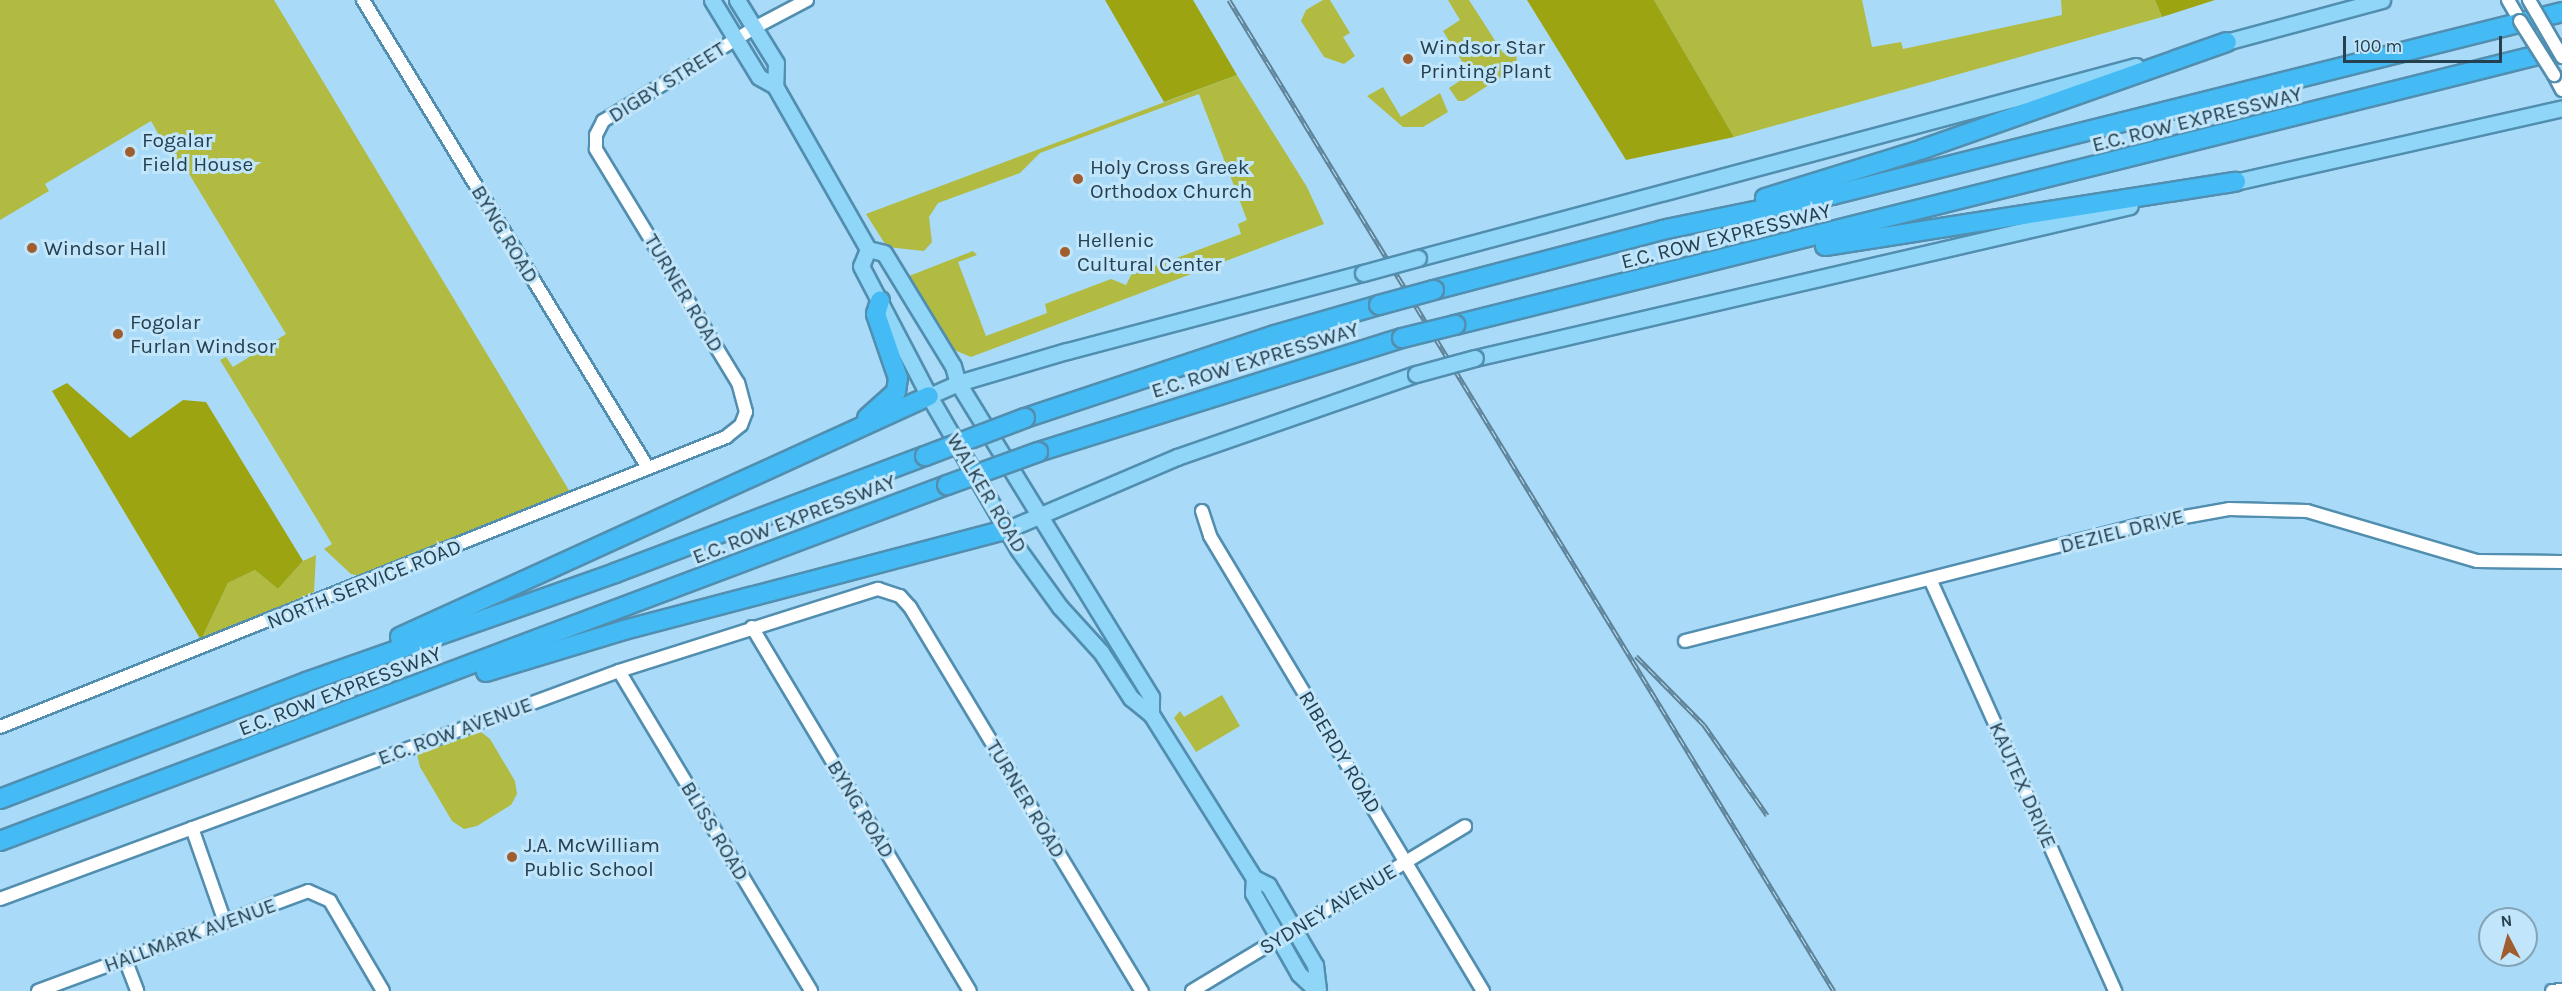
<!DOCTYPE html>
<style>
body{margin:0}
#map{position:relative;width:2562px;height:991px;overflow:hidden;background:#a9daf7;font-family:Karla,sans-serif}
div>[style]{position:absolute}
.green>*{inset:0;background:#b1bb42}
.forest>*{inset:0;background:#9ca511}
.roads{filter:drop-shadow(2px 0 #518eaf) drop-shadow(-2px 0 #518eaf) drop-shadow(0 2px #518eaf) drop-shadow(0 -2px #518eaf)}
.minor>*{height:12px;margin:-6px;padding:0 6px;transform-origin:6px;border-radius:6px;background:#fff}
.major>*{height:15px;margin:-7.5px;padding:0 7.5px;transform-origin:7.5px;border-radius:7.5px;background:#8fd6f9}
.highway>*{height:18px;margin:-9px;padding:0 9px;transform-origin:9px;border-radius:9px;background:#44bbf5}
.rail>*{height:5px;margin-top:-2.5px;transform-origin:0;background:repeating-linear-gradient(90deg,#c1e6fb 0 9px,#5e8297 0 18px);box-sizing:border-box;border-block:2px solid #5e8297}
.bridges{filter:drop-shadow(2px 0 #518eaf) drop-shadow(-2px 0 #518eaf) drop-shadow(0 2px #518eaf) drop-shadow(0 -2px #518eaf)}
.minor-bridge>*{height:12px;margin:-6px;padding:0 6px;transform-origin:6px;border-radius:6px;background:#fff}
.major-bridge>*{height:15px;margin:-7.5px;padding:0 7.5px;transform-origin:7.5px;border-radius:7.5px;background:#8fd6f9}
.highway-bridge>*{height:18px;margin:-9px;padding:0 9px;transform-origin:9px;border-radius:9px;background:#44bbf5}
.dots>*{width:16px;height:16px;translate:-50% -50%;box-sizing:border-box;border:3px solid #c1e6fb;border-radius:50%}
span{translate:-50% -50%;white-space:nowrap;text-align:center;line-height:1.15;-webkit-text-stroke:6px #c1e6fb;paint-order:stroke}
.poi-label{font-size:21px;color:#26404f}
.left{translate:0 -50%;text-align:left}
.street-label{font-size:21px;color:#26404f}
.north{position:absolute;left:2478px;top:907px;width:60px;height:60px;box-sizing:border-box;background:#c1e6fb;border:2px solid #83a4b6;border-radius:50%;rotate:354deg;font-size:16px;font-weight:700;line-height:24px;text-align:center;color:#26404f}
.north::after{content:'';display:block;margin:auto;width:21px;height:27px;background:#a05d2d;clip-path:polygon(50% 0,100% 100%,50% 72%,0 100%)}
.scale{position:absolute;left:2343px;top:36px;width:159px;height:27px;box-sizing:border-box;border:3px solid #26404f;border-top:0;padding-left:8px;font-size:18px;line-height:21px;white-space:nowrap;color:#26404f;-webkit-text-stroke:4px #c1e6fb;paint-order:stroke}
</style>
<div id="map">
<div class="green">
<i style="clip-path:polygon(0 0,274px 0,570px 492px,361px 576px,351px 574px,324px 549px,332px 544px,220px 360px,226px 357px,233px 367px,286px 334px,180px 159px,174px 161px,151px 121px,45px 184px,49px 191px,0 220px)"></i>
<i style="clip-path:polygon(1323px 0,1330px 0,1350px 33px,1343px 37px,1355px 56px,1344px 64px,1324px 57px,1301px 21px,1306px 10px)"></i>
<i style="clip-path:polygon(1448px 0,1469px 0,1503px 53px,1512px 48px,1517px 59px,1509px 72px,1464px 101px,1458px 101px,1449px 88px,1470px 74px,1443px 31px,1460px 20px)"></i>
<i style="clip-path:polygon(1654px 0,1862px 0,1872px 47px,1901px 42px,1903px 49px,2062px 15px,2061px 0,2155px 0,2162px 17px,1734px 137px)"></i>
<i style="clip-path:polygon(1237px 75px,1307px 187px,1324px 224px,971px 357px,952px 349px,909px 276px,973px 251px,977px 255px,958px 262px,986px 336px,1047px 313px,1045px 304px,1111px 279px,1126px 285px,1131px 275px,1241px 234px,1238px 224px,1247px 220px,1199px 94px,1040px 153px,1020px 173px,938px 203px,929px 217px,932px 242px,924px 251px,887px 247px,866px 214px)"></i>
<i style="clip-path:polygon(1383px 87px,1401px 117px,1440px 93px,1448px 112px,1423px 127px,1403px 127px,1367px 96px)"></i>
<i style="clip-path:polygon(316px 555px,314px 592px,201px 640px,228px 583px,255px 570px,278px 589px,303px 561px)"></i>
<i style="clip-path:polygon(1222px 695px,1240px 726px,1196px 752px,1174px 718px,1180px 711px,1184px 717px)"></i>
<i style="clip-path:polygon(477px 729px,490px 739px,515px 781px,517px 794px,511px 805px,477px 826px,464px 829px,452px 821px,420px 767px,417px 754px,419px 750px)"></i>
</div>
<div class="forest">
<i style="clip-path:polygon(1105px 0,1193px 0,1237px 75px,1164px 102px)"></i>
<i style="clip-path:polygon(1527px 0,1654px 0,1734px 137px,1626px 160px)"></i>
<i style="clip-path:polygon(2155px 0,2215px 0,2162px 17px)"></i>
<i style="clip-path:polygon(67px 383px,130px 438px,183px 400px,206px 402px,303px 561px,278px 589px,255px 570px,228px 583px,201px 640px,52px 391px)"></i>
</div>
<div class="roads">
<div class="minor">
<i style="left:363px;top:0;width:548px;rotate:58.66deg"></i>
<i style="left:2508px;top:0;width:24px;rotate:60deg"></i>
<i style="left:2554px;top:75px;width:17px;rotate:62deg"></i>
<i style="left:1202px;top:511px;width:26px;rotate:72deg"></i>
<i style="left:1210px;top:536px;width:531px;rotate:59.04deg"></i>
<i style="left:1930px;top:579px;width:452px;rotate:65.8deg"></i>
<i style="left:752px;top:627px;width:424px;rotate:59.1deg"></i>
<i style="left:1685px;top:641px;width:470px;rotate:-14.3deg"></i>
<i style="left:2140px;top:525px;width:90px;rotate:-10.2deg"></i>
<i style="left:2229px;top:509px;width:78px;rotate:1.5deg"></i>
<i style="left:2307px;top:511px;width:177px;rotate:16.4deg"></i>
<i style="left:2477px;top:561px;width:85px;rotate:0.7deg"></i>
<i style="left:619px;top:671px;width:373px;rotate:59deg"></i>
<i style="left:0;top:727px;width:782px;rotate:-21.77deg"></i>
<i style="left:726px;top:437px;width:19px;rotate:-39deg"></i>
<i style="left:741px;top:425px;width:14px;rotate:-69deg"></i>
<i style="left:746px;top:412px;width:30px;rotate:-105deg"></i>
<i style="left:738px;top:383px;width:274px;rotate:-121.3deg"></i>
<i style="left:596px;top:149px;width:14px;rotate:-90deg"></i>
<i style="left:596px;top:135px;width:16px;rotate:-63deg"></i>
<i style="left:603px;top:121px;width:177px;rotate:-31.6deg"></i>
<i style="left:754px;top:28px;width:60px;rotate:-27.8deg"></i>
<i style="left:192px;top:828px;width:100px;rotate:70.7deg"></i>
<i style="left:0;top:899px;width:660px;rotate:-20.22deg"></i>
<i style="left:619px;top:671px;width:272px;rotate:-17.6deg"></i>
<i style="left:878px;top:589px;width:23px;rotate:18deg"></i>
<i style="left:900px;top:596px;width:15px;rotate:48deg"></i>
<i style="left:910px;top:607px;width:449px;rotate:58.9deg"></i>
<i style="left:125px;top:959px;width:34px;rotate:69deg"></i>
<i style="left:38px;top:991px;width:288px;rotate:-20.3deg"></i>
<i style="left:308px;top:891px;width:24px;rotate:24deg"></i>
<i style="left:330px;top:901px;width:104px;rotate:59.5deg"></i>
<i style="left:1192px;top:991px;width:319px;rotate:-31.1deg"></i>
<i style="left:2552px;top:991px;width:10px;rotate:-6deg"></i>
</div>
<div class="major">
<i style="left:712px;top:0;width:90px;rotate:58.6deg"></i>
<i style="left:759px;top:77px;width:18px;rotate:29deg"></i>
<i style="left:775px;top:86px;width:188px;rotate:60.3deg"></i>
<i style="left:868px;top:249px;width:16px;rotate:14deg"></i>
<i style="left:884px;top:253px;width:132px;rotate:58.6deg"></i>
<i style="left:953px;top:366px;width:18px;rotate:74deg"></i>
<i style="left:958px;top:383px;width:369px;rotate:58.4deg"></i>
<i style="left:1151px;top:697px;width:17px;rotate:90deg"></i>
<i style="left:737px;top:0;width:74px;rotate:58.2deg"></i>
<i style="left:776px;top:63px;width:23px;rotate:92deg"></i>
<i style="left:2218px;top:44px;width:170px;rotate:-15deg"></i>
<i style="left:2226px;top:184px;width:344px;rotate:-12.7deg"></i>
<i style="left:868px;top:249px;width:18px;rotate:112deg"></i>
<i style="left:861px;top:266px;width:147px;rotate:62.4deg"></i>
<i style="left:929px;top:396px;width:177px;rotate:59.8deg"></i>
<i style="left:1018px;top:549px;width:72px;rotate:54.1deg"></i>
<i style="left:1060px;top:607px;width:61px;rotate:47.7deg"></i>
<i style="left:1101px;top:652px;width:55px;rotate:56.9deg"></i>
<i style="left:1131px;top:698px;width:26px;rotate:39deg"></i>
<i style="left:1151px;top:714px;width:194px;rotate:57.9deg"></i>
<i style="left:1254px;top:878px;width:16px;rotate:27deg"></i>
<i style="left:1268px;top:885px;width:93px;rotate:59.6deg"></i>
<i style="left:1315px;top:965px;width:26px;rotate:83deg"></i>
<i style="left:1418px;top:258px;width:743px;rotate:-14.97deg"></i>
<i style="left:1475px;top:358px;width:672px;rotate:-13.06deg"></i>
<i style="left:929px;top:396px;width:32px;rotate:-24deg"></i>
<i style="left:958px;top:383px;width:114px;rotate:-16.4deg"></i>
<i style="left:1067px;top:351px;width:306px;rotate:-14.8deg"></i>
<i style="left:1008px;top:529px;width:184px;rotate:-23.1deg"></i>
<i style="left:1177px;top:457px;width:253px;rotate:-19.2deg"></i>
<i style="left:1254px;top:878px;width:15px;rotate:94deg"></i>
<i style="left:1253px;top:893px;width:93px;rotate:60.4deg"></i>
<i style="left:1299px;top:974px;width:25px;rotate:43deg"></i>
</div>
<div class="highway">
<i style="left:1765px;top:198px;width:165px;rotate:-17.2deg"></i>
<i style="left:1923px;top:149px;width:322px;rotate:-19.4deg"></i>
<i style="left:1825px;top:246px;width:416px;rotate:-8.9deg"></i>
<i style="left:1434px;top:290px;width:236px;rotate:-14.7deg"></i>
<i style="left:1662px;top:230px;width:174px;rotate:-11.6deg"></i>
<i style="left:1832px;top:195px;width:753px;rotate:-14.07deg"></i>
<i style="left:1455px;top:325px;width:1141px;rotate:-14deg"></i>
<i style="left:867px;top:418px;width:39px;rotate:-42deg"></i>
<i style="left:896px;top:392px;width:14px;rotate:-82deg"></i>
<i style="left:898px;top:378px;width:68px;rotate:-109deg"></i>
<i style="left:876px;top:314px;width:14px;rotate:-73deg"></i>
<i style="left:1025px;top:418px;width:263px;rotate:-18.4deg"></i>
<i style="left:1275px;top:335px;width:108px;rotate:-16.1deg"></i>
<i style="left:1038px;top:452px;width:381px;rotate:-17.4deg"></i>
<i style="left:400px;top:637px;width:581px;rotate:-24.49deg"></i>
<i style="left:486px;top:672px;width:144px;rotate:-16.9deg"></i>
<i style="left:624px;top:630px;width:397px;rotate:-14.7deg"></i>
<i style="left:0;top:799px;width:328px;rotate:-20.9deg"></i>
<i style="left:306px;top:682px;width:328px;rotate:-19.4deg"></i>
<i style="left:615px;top:573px;width:331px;rotate:-20.7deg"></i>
<i style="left:0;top:841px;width:1012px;rotate:-20.6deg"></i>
</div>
</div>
<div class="rail">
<i style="left:1229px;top:0;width:1161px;rotate:58.6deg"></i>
<i style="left:1636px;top:656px;width:97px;rotate:45.4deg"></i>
<i style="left:1704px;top:725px;width:110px;rotate:55deg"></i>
</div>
<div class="bridges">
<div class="minor-bridge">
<i style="left:2529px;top:0;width:66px;rotate:59.9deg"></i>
<i style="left:2520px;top:21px;width:64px;rotate:57.8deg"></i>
</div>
<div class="major-bridge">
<i style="left:1363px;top:273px;width:57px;rotate:-15.3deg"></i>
<i style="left:1416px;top:374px;width:61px;rotate:-15.2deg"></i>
</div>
<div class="highway-bridge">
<i style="left:1379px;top:305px;width:57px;rotate:-15.3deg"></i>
<i style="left:1402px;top:338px;width:55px;rotate:-13.8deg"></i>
<i style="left:925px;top:456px;width:107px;rotate:-20.8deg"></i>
<i style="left:947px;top:485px;width:97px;rotate:-19.9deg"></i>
</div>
</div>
<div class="dots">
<i style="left:1408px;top:59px;background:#a05d2d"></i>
<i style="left:130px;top:152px;background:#a05d2d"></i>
<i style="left:1078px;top:179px;background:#a05d2d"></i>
<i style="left:32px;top:248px;background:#a05d2d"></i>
<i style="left:1065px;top:252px;background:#a05d2d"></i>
<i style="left:118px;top:334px;background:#a05d2d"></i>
<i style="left:512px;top:857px;background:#a05d2d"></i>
</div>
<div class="poi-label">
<span class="left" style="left:1420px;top:59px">Windsor Star<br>Printing Plant</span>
<span class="left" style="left:142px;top:152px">Fogalar<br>Field House</span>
<span class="left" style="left:1090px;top:179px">Holy Cross Greek<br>Orthodox Church</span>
<span class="left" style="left:1077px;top:252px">Hellenic<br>Cultural Center</span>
<span class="left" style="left:44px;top:248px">Windsor Hall</span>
<span class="left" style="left:130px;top:334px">Fogolar<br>Furlan Windsor</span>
<span class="left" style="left:524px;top:857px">J.A. McWilliam<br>Public School</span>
</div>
<div class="street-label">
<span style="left:667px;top:82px;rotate:-32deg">DIGBY STREET</span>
<span style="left:2197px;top:119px;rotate:-14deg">E.C. ROW EXPRESSWAY</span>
<span style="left:505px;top:234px;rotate:59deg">BYNG ROAD</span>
<span style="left:1726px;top:236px;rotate:-14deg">E.C. ROW EXPRESSWAY</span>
<span style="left:684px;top:293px;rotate:59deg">TURNER ROAD</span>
<span style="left:1255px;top:360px;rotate:-17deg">E.C. ROW EXPRESSWAY</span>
<span style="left:987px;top:493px;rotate:59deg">WALKER ROAD</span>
<span style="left:794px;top:519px;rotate:-21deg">E.C. ROW EXPRESSWAY</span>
<span style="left:2122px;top:531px;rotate:-14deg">DEZIEL DRIVE</span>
<span style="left:364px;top:584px;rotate:-22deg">NORTH SERVICE ROAD</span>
<span style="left:340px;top:691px;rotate:-21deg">E.C. ROW EXPRESSWAY</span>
<span style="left:455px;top:731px;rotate:-20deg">E.C. ROW AVENUE</span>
<span style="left:1340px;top:752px;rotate:59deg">RIBERDY ROAD</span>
<span style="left:2023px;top:785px;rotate:66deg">KAUTEX DRIVE</span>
<span style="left:1026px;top:799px;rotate:59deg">TURNER ROAD</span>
<span style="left:861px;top:809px;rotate:59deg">BYNG ROAD</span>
<span style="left:715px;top:831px;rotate:59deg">BLISS ROAD</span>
<span style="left:1328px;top:909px;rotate:-31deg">SYDNEY AVENUE</span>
<span style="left:190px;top:935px;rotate:-20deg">HALLMARK AVENUE</span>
</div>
<div class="north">N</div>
<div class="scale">100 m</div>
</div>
